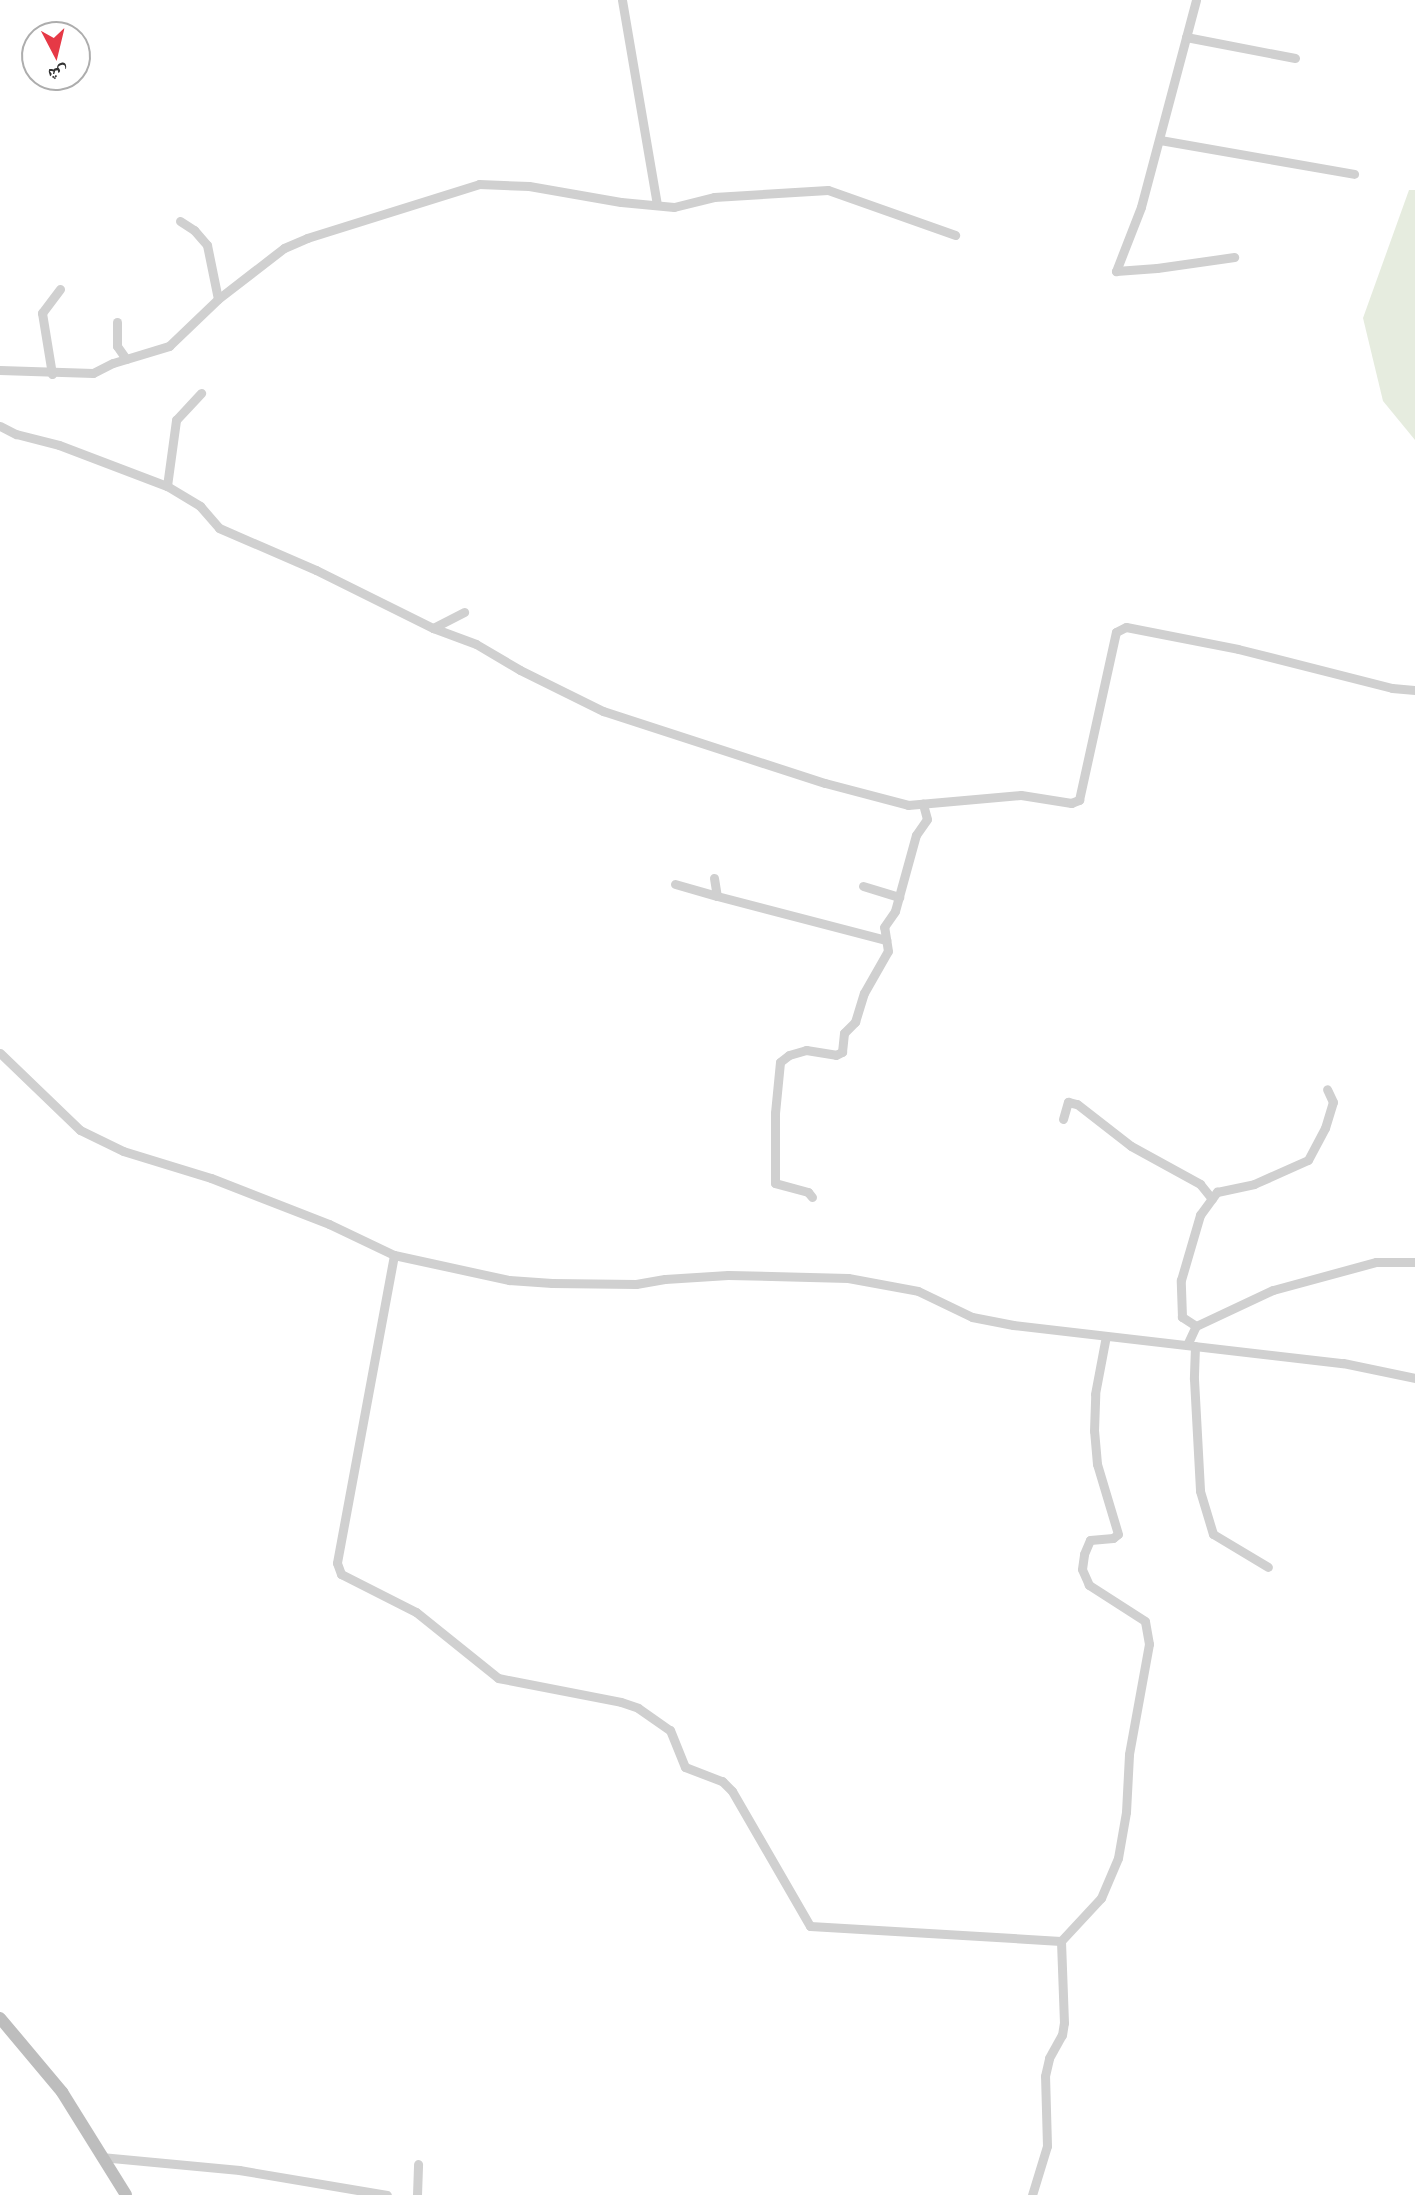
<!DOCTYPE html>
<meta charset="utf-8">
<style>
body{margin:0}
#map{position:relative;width:1415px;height:2195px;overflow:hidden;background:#fff;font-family:Manrope,"Noto Naskh Arabic",sans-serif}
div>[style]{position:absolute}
.green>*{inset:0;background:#e6ecdf}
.street>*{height:9px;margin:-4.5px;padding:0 4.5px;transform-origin:4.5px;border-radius:4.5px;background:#d0d0d0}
.secondary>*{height:12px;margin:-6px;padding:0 6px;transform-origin:6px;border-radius:6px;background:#bdbdbd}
span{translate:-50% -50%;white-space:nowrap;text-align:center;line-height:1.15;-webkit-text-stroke:7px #fff;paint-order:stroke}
.north{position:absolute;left:21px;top:21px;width:70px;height:70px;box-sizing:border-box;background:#fff;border:2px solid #adadad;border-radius:50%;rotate:173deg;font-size:19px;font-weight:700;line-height:28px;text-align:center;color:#333}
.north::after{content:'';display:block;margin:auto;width:24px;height:32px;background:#e63946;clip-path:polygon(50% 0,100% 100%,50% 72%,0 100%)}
</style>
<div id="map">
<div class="green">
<i style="clip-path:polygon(1409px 190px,1415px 190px,1415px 440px,1383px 401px,1363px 318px)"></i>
</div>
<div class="street">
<i style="left:622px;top:0;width:207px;rotate:80.3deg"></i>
<i style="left:1196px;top:0;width:214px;rotate:104.9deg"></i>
<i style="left:1141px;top:207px;width:69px;rotate:111.3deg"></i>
<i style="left:1116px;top:271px;width:41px;rotate:-4.2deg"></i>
<i style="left:1157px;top:268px;width:78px;rotate:-8.1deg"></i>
<i style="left:1186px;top:37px;width:111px;rotate:10.9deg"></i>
<i style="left:1160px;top:140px;width:197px;rotate:9.9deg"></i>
<i style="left:180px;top:221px;width:17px;rotate:33deg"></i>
<i style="left:194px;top:230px;width:20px;rotate:49deg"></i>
<i style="left:207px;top:245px;width:55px;rotate:78.5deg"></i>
<i style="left:117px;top:322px;width:24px;rotate:90deg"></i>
<i style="left:117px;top:346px;width:16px;rotate:55deg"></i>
<i style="left:0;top:370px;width:93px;rotate:1.8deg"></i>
<i style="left:93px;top:373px;width:22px;rotate:-27deg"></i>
<i style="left:113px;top:363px;width:59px;rotate:-16.9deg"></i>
<i style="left:169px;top:346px;width:68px;rotate:-43.8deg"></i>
<i style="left:218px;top:299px;width:83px;rotate:-37.7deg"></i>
<i style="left:284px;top:248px;width:25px;rotate:-23deg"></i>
<i style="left:307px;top:238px;width:180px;rotate:-17.4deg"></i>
<i style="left:479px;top:184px;width:50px;rotate:2.3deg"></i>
<i style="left:529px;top:186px;width:93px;rotate:9.9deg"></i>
<i style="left:621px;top:202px;width:53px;rotate:5.4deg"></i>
<i style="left:674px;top:207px;width:41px;rotate:-14deg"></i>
<i style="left:714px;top:197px;width:114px;rotate:-3.5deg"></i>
<i style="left:828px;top:190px;width:135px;rotate:19.5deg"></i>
<i style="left:52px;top:374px;width:62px;rotate:-99.3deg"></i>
<i style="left:42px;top:313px;width:30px;rotate:-53deg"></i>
<i style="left:0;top:426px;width:18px;rotate:27deg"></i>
<i style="left:16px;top:434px;width:44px;rotate:14.3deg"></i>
<i style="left:59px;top:445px;width:116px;rotate:20.8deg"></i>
<i style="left:167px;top:486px;width:39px;rotate:31deg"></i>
<i style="left:200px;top:506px;width:29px;rotate:49deg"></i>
<i style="left:219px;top:528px;width:106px;rotate:23.4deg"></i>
<i style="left:316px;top:570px;width:131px;rotate:26.4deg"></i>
<i style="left:433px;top:628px;width:46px;rotate:20.4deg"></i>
<i style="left:476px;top:644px;width:51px;rotate:30.6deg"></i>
<i style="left:520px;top:670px;width:93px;rotate:26.3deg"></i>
<i style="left:603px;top:711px;width:233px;rotate:18deg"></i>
<i style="left:825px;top:783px;width:86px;rotate:14.8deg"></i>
<i style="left:908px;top:805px;width:113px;rotate:-5.1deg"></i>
<i style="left:1021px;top:795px;width:51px;rotate:9.1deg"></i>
<i style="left:1071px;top:803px;width:9px;rotate:-21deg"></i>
<i style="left:1079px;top:800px;width:172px;rotate:-77.6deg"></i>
<i style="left:1116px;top:632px;width:11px;rotate:-27deg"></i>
<i style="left:1126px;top:627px;width:114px;rotate:11.1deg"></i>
<i style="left:1238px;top:649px;width:159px;rotate:14.2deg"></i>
<i style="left:1392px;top:688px;width:23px;rotate:5deg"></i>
<i style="left:167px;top:486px;width:67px;rotate:-82.2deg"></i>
<i style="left:176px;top:420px;width:37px;rotate:-47deg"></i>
<i style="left:433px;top:628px;width:35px;rotate:-27deg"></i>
<i style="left:714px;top:878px;width:18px;rotate:81deg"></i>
<i style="left:717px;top:896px;width:175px;rotate:14.6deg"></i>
<i style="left:675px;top:884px;width:44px;rotate:15.9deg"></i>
<i style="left:863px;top:886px;width:38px;rotate:17deg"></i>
<i style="left:0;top:1053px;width:111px;rotate:43.9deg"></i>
<i style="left:80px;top:1130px;width:48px;rotate:26deg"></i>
<i style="left:123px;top:1151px;width:92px;rotate:17.1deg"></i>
<i style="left:211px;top:1178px;width:127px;rotate:21.3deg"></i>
<i style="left:329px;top:1224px;width:72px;rotate:25.5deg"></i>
<i style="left:394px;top:1255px;width:118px;rotate:12.3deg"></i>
<i style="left:509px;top:1280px;width:43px;rotate:4deg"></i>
<i style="left:552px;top:1283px;width:84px;rotate:0.7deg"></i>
<i style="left:636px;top:1284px;width:29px;rotate:-10deg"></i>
<i style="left:665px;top:1279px;width:63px;rotate:-3.6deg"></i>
<i style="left:728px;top:1275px;width:120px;rotate:1.4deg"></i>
<i style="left:848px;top:1278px;width:71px;rotate:10.5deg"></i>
<i style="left:918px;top:1291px;width:60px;rotate:25.7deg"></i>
<i style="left:972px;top:1317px;width:42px;rotate:11deg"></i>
<i style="left:1013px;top:1325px;width:332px;rotate:6.6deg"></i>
<i style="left:1343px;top:1363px;width:74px;rotate:11.8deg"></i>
<i style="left:1063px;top:1119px;width:18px;rotate:-74deg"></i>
<i style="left:1068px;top:1102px;width:9px;rotate:13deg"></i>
<i style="left:1077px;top:1104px;width:68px;rotate:37.9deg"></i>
<i style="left:1131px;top:1146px;width:79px;rotate:28.8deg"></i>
<i style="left:1200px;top:1184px;width:19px;rotate:51deg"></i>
<i style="left:812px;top:1197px;width:6px;rotate:-129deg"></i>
<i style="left:808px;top:1192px;width:34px;rotate:-165deg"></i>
<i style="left:775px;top:1183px;width:70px;rotate:-90deg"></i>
<i style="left:775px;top:1113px;width:51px;rotate:-84.4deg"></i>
<i style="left:780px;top:1062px;width:11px;rotate:-38deg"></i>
<i style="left:789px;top:1055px;width:18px;rotate:-16deg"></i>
<i style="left:806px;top:1050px;width:30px;rotate:9deg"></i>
<i style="left:836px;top:1055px;width:7px;rotate:-27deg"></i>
<i style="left:842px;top:1052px;width:19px;rotate:-84deg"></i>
<i style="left:844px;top:1033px;width:16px;rotate:-45deg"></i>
<i style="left:855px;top:1022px;width:30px;rotate:-73deg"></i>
<i style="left:864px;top:993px;width:48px;rotate:-60.3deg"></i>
<i style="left:888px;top:951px;width:24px;rotate:-99deg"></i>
<i style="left:884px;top:927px;width:19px;rotate:-55deg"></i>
<i style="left:895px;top:911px;width:79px;rotate:-74.6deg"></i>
<i style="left:916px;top:835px;width:19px;rotate:-55deg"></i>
<i style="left:927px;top:819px;width:16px;rotate:-105deg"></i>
<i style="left:394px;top:1255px;width:313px;rotate:100.5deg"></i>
<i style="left:337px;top:1563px;width:12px;rotate:70deg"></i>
<i style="left:341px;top:1574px;width:84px;rotate:26.9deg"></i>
<i style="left:416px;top:1612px;width:105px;rotate:38.8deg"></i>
<i style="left:498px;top:1678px;width:125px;rotate:11deg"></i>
<i style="left:621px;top:1702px;width:18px;rotate:19deg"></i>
<i style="left:638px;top:1708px;width:39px;rotate:35deg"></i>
<i style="left:670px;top:1730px;width:40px;rotate:68deg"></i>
<i style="left:685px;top:1767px;width:40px;rotate:21deg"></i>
<i style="left:722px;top:1781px;width:14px;rotate:45deg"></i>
<i style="left:732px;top:1791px;width:156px;rotate:60deg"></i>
<i style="left:810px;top:1926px;width:251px;rotate:3.4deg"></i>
<i style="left:1196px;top:1326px;width:17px;rotate:-147deg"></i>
<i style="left:1182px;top:1317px;width:37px;rotate:-92deg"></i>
<i style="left:1181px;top:1280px;width:68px;rotate:-73.7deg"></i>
<i style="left:1200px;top:1215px;width:29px;rotate:-54deg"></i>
<i style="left:1217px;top:1192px;width:38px;rotate:-12deg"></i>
<i style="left:1254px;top:1184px;width:59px;rotate:-24deg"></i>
<i style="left:1308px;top:1160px;width:36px;rotate:-62deg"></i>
<i style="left:1325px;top:1128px;width:27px;rotate:-73deg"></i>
<i style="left:1333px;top:1102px;width:14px;rotate:-115deg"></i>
<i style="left:1187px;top:1345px;width:21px;rotate:-65deg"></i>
<i style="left:1196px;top:1326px;width:85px;rotate:-25.1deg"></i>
<i style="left:1273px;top:1290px;width:107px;rotate:-15.2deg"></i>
<i style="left:1376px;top:1262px;width:39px"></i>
<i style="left:1195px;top:1346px;width:33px;rotate:92deg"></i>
<i style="left:1194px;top:1379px;width:112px;rotate:86.9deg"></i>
<i style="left:1200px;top:1491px;width:45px;rotate:73.2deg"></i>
<i style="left:1213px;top:1534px;width:64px;rotate:31deg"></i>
<i style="left:101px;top:2157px;width:139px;rotate:5.4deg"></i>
<i style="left:239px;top:2170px;width:150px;rotate:9.6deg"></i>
<i style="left:417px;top:2195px;width:31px;rotate:-88deg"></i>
<i style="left:1032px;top:2195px;width:51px;rotate:-73deg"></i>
<i style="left:1047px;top:2146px;width:70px;rotate:-91.6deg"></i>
<i style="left:1045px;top:2076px;width:18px;rotate:-77deg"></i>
<i style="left:1049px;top:2058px;width:26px;rotate:-61deg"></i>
<i style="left:1062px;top:2035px;width:12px;rotate:-81deg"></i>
<i style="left:1064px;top:2023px;width:82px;rotate:-92.1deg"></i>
<i style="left:1061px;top:1941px;width:59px;rotate:-47.1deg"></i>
<i style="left:1101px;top:1898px;width:43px;rotate:-67deg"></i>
<i style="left:1118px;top:1858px;width:47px;rotate:-80.1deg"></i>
<i style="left:1126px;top:1812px;width:58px;rotate:-87deg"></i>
<i style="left:1129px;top:1754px;width:112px;rotate:-79.7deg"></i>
<i style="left:1149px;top:1644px;width:23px;rotate:-100deg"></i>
<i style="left:1145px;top:1621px;width:67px;rotate:-147.3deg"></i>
<i style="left:1089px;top:1585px;width:17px;rotate:-114deg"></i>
<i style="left:1082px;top:1569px;width:15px;rotate:-82deg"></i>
<i style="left:1084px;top:1554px;width:15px;rotate:-67deg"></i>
<i style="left:1090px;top:1540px;width:23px;rotate:-5deg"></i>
<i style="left:1113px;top:1538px;width:6px;rotate:-39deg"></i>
<i style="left:1118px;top:1534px;width:73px;rotate:-106.7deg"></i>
<i style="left:1097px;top:1464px;width:33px;rotate:-95deg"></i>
<i style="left:1094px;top:1431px;width:37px;rotate:-88deg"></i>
<i style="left:1095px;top:1394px;width:59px;rotate:-79.3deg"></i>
</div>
<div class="secondary">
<i style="left:0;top:2018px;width:97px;rotate:50deg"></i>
<i style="left:62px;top:2092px;width:121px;rotate:58.1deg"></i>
</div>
<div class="north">ش</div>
</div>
